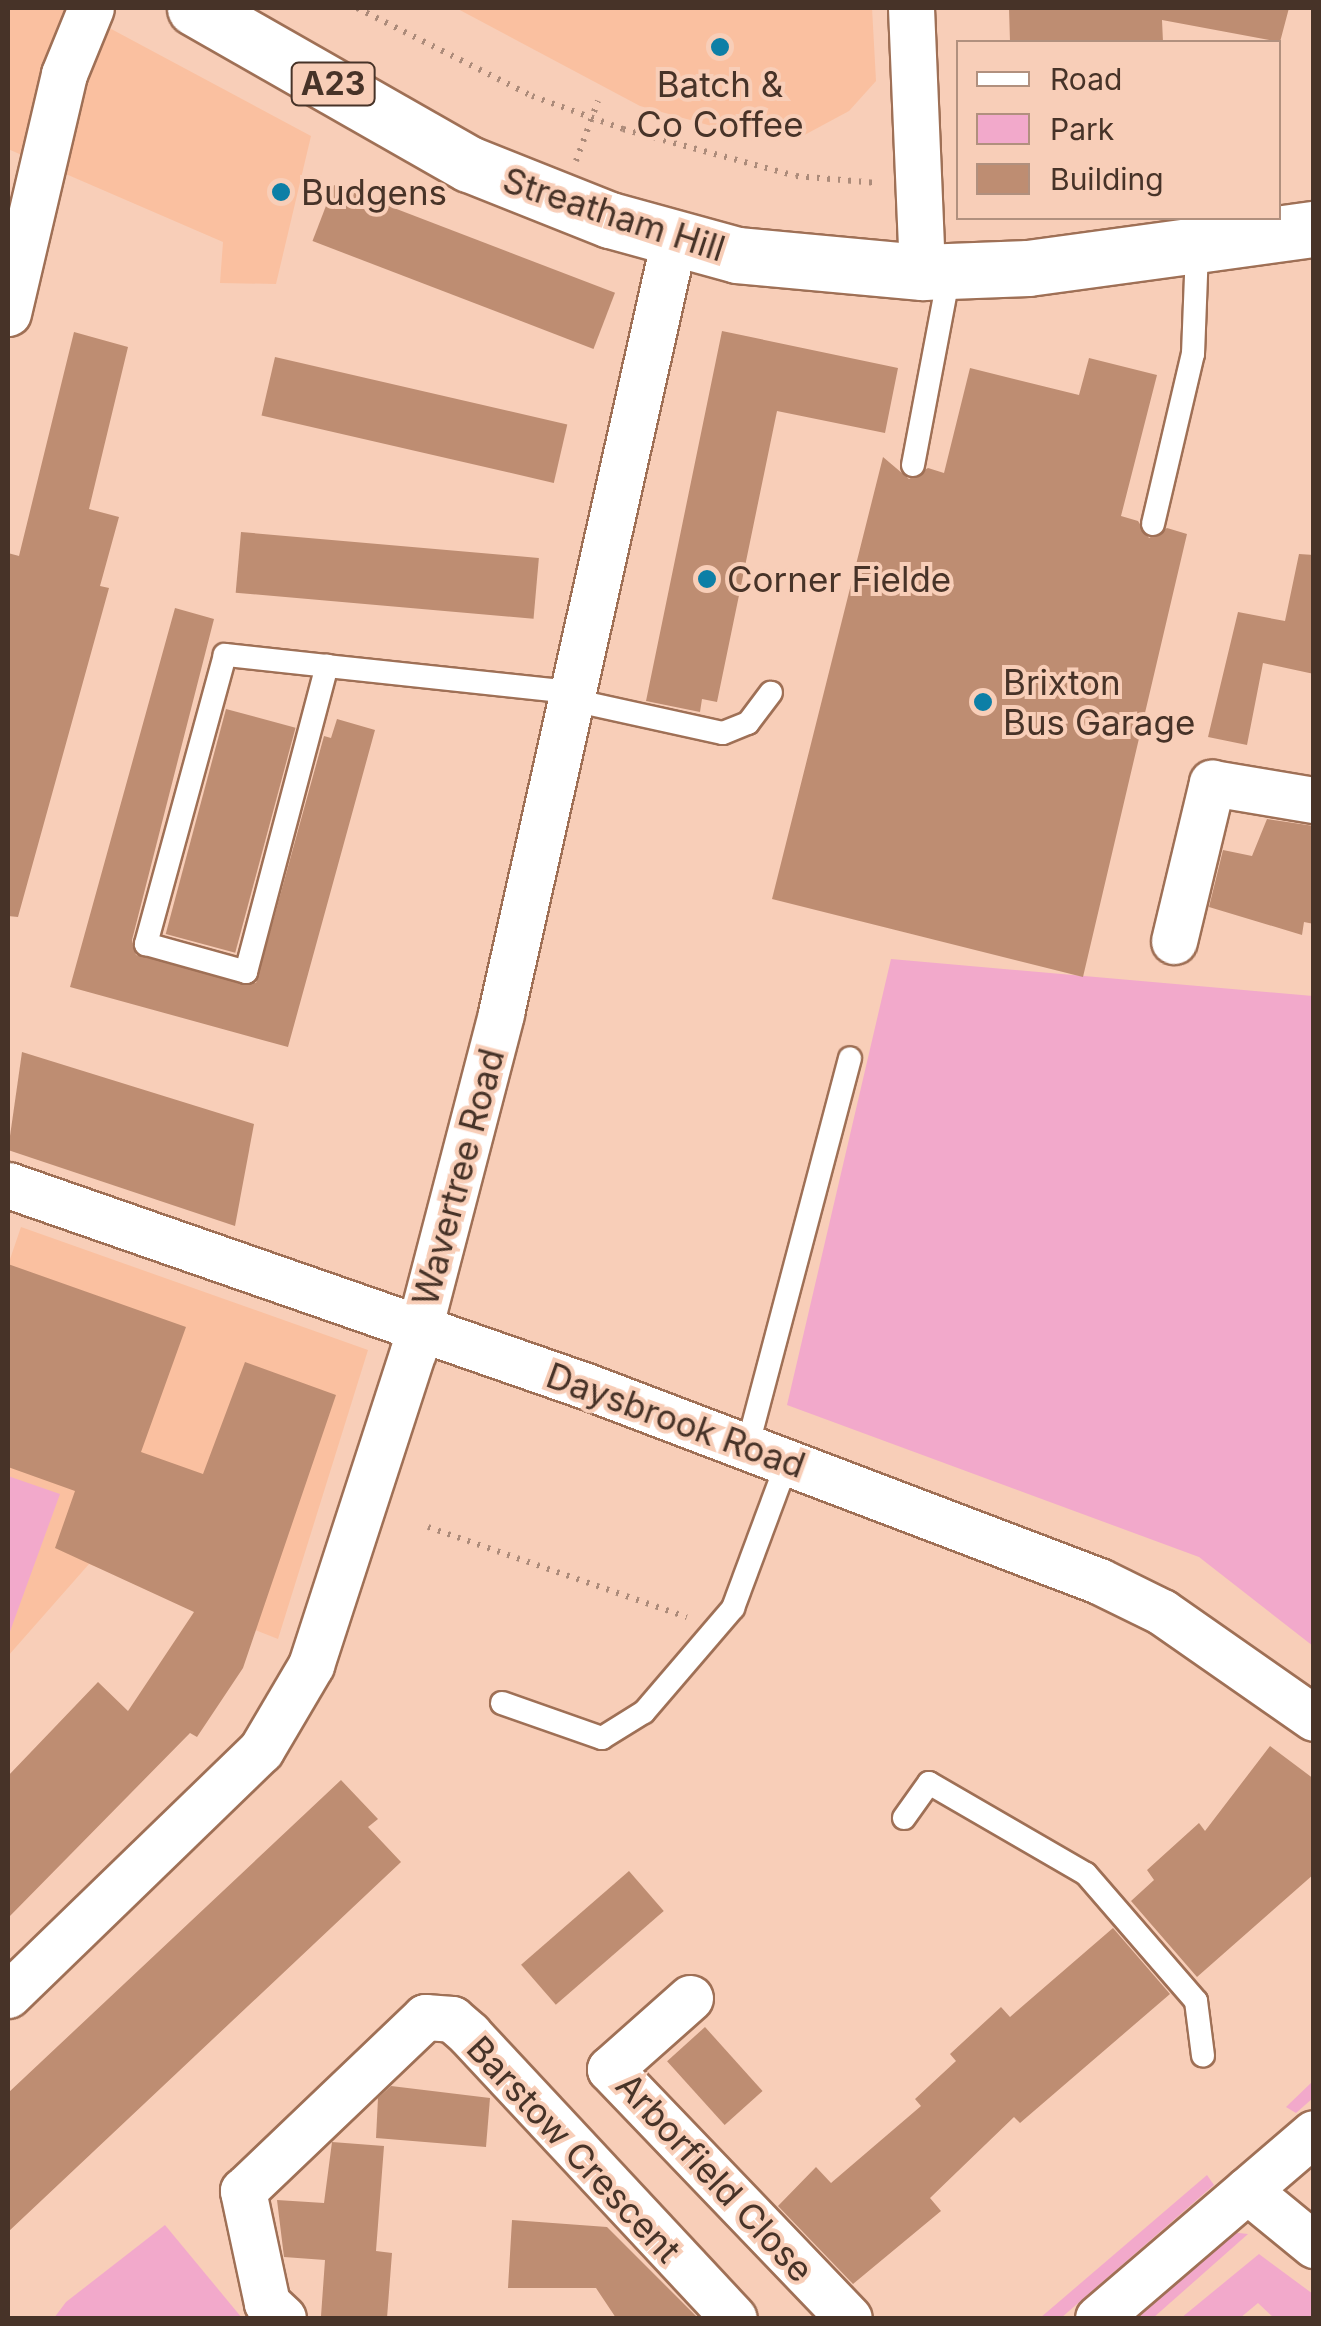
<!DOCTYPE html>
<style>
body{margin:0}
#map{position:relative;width:1321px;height:2326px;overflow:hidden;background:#f8ceb8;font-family:Inter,sans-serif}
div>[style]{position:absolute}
.built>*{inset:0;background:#fac0a0}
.green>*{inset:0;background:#f2a9cb}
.building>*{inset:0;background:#be8d72;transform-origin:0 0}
.path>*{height:6px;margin-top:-3px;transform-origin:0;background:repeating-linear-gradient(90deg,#ac8b7a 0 2.5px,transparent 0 10.5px)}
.roads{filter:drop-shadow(2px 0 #9f7056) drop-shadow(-2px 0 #9f7056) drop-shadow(0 2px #9f7056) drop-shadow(0 -2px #9f7056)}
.lane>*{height:22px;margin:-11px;padding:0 11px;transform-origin:11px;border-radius:11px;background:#fff}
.street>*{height:45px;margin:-22.5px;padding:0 22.5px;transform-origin:22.5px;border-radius:22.5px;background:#fff}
.highway>*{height:55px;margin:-27.5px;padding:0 27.5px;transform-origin:27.5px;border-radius:27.5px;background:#fff}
.dots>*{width:28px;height:28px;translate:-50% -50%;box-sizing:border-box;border:5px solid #f8ceb8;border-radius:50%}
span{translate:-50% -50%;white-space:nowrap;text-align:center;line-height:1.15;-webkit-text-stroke:8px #f8ceb8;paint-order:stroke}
.shield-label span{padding:2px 8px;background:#f8ceb8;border:2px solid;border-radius:8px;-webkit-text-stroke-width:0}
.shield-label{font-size:32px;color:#473328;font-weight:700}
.poi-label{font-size:35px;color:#473328}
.left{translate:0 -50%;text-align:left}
.street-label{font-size:35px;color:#473328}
.frame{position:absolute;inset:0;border:10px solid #473328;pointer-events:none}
.legend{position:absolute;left:956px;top:40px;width:325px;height:180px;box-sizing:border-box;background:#f8ceb8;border:2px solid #b1907e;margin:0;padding:12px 18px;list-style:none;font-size:30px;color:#473328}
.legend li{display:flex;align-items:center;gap:20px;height:50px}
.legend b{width:50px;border:2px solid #b1907e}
</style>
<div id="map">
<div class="built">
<i style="clip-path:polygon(8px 8px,72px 8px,311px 136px,276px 284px,220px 283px,223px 242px,8px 149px)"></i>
<i style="clip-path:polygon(456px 8px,872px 8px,876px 81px,849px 111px,797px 139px,726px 130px,640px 106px)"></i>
<i style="clip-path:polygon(21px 1227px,368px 1350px,278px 1639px,89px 1564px,8px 1656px,8px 1265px)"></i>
</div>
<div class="green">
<i style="clip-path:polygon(891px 959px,1313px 996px,1313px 1646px,1199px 1557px,787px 1405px)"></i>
<i style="clip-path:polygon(8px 1476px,60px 1494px,8px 1637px)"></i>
<i style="clip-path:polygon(1313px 2081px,1313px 2098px,1296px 2113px,1286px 2107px)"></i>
<i style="clip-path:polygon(1207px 2175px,1214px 2185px,1061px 2318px,1040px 2318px)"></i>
<i style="clip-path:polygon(165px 2225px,242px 2318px,54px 2318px,66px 2302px)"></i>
<i style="clip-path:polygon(1230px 2232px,1248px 2234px,1153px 2318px,1138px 2318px)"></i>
<i style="clip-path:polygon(1259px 2254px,1313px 2294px,1313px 2318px,1274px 2318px,1258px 2303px,1240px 2318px,1181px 2318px)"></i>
</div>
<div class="building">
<i style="clip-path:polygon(1009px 8px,1289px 8px,1280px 42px,1162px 20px,1163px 42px,1010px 42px)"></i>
<i style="left:334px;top:185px;width:301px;height:60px;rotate:21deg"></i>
<i style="clip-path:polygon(722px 331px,898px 368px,885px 433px,777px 411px,717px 702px,702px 699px,700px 712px,646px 701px)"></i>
<i style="clip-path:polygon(74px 332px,128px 347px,89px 509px,119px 517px,100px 586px,109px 588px,18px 917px,8px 916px,8px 553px,19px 556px)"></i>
<i style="left:275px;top:357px;width:300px;height:60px;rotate:13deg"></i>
<i style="clip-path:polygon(1089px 358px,1157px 375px,1121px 516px,1138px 521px,1149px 538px,1167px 528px,1187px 534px,1083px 977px,772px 899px,883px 457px,909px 479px,928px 468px,944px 473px,970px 368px,1079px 395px)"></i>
<i style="left:241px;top:532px;width:299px;height:61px;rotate:5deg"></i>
<i style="clip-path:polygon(1299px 554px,1314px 555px,1314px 674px,1263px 663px,1247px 745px,1208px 737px,1238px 612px,1285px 621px)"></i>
<i style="clip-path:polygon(175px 608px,214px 619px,132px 940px,136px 955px,256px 983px,324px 736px,331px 738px,337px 719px,375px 730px,288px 1047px,70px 987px)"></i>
<i style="left:226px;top:709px;width:72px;height:233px;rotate:15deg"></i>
<i style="clip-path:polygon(1267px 819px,1314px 826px,1314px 924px,1304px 922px,1302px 935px,1209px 907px,1223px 850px,1252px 856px)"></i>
<i style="clip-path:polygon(22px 1052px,254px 1124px,235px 1226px,8px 1150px)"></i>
<i style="clip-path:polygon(8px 1264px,186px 1327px,141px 1452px,203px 1474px,245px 1362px,336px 1395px,243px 1668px,197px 1737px,190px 1733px,8px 1918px,8px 1776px,98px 1682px,128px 1711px,194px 1612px,55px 1548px,75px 1491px,8px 1467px)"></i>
<i style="clip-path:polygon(1270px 1746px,1314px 1779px,1314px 1874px,1197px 1977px,1131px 1901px,1154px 1880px,1147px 1870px,1199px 1823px,1205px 1831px)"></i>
<i style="clip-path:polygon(341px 1780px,378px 1819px,368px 1827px,401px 1862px,8px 2232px,8px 2093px)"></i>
<i style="left:629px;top:1871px;width:53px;height:143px;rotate:49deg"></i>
<i style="clip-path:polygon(1113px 1928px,1170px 1994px,1020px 2123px,1014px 2117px,930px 2198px,941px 2211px,853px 2284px,778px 2206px,816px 2167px,831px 2183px,921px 2106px,915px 2099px,956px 2061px,950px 2054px,1001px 2007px,1010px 2017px)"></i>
<i style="left:705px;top:2027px;width:86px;height:51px;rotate:48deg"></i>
<i style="clip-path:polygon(391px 2086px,490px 2098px,486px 2147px,376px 2138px,378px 2098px)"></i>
<i style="clip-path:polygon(332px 2142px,384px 2146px,376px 2251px,392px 2253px,387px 2318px,321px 2316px,325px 2260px,284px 2257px,277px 2200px,324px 2203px)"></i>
<i style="clip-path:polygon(512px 2220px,607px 2227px,698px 2318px,616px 2318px,596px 2288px,508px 2288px)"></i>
</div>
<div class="path">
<i style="left:357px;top:8px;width:196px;rotate:26.7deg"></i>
<i style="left:532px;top:96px;width:97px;rotate:19.9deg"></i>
<i style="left:623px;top:129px;width:179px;rotate:15.2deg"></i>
<i style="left:796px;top:176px;width:81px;rotate:4.9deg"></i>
<i style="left:576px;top:161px;width:64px;rotate:-69.9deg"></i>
<i style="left:428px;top:1527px;width:274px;rotate:19.2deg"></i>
</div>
<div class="roads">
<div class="lane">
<i style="left:913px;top:465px;width:198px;rotate:-79.3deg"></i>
<i style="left:1153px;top:524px;width:175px;rotate:-76.8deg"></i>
<i style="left:1193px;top:354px;width:106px;rotate:-87.8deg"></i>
<i style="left:327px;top:666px;width:103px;rotate:-173.8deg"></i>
<i style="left:225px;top:655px;width:300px;rotate:105.3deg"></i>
<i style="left:146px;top:944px;width:104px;rotate:15.6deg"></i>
<i style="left:246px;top:972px;width:317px;rotate:-75.2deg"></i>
<i style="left:327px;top:666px;width:253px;rotate:6.1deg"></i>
<i style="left:577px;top:701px;width:149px;rotate:12.4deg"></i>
<i style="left:723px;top:733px;width:27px;rotate:-22deg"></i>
<i style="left:748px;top:723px;width:38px;rotate:-53deg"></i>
<i style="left:747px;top:1448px;width:403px;rotate:-75.2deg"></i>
<i style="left:502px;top:1703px;width:106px;rotate:19.3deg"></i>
<i style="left:602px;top:1738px;width:49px;rotate:-31.8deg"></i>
<i style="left:644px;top:1712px;width:137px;rotate:-49.4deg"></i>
<i style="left:733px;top:1608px;width:155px;rotate:-69.6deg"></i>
<i style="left:904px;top:1818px;width:43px;rotate:-54.5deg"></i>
<i style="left:929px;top:1783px;width:181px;rotate:30.1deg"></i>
<i style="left:1086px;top:1874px;width:168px;rotate:49.1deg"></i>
<i style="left:1196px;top:2001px;width:55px;rotate:82.7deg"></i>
</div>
<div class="street">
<i style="left:911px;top:8px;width:264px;rotate:87.6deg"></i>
<i style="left:8px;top:313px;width:245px;rotate:-76.8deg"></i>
<i style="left:64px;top:74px;width:71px;rotate:-67.8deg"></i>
<i style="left:1174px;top:941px;width:163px;rotate:-76.5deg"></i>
<i style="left:1212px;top:783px;width:103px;rotate:9.5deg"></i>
<i style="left:8px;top:1185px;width:612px;rotate:19.18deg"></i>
<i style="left:586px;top:1386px;width:549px;rotate:20.81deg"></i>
<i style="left:1099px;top:1581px;width:70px;rotate:26.2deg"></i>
<i style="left:1162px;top:1612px;width:185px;rotate:34.9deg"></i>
<i style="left:8px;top:1995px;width:352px;rotate:-44.1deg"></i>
<i style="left:261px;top:1750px;width:99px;rotate:-59.5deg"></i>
<i style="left:311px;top:1665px;width:329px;rotate:-72deg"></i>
<i style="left:413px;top:1352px;width:350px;rotate:-75.4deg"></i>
<i style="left:501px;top:1013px;width:793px;rotate:-77.4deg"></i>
<i style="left:690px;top:1998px;width:107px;rotate:138.4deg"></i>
<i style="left:610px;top:2069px;width:345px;rotate:46.2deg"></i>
<i style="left:1247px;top:2190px;width:87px;rotate:39.4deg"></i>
<i style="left:283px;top:2318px;width:22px;rotate:-137deg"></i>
<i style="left:267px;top:2303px;width:115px;rotate:-102.1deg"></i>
<i style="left:243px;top:2191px;width:252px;rotate:-43.7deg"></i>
<i style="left:425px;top:2017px;width:27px;rotate:4deg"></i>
<i style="left:452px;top:2019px;width:23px;rotate:41deg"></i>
<i style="left:469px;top:2034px;width:388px;rotate:47deg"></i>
<i style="left:1098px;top:2318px;width:284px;rotate:-40.6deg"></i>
</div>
<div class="highway">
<i style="left:195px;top:8px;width:315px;rotate:29.7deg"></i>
<i style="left:469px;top:164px;width:152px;rotate:21.7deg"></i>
<i style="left:610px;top:220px;width:132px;rotate:15.4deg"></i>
<i style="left:737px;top:255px;width:186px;rotate:5.3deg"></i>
<i style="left:922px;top:272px;width:106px;rotate:-2.2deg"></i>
<i style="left:1028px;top:268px;width:289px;rotate:-7.8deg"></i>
</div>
</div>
<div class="dots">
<i style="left:720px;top:47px;background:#0d7fa6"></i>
<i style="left:281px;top:192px;background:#0d7fa6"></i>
<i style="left:707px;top:579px;background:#0d7fa6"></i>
<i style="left:983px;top:702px;background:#0d7fa6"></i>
</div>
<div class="shield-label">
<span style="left:333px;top:84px">A23</span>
</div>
<div class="poi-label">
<span style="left:720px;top:104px">Batch &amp;<br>Co Coffee</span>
<span class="left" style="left:301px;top:192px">Budgens</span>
<span class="left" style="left:727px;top:579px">Corner Fielde</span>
<span class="left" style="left:1003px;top:702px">Brixton<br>Bus Garage</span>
</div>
<div class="street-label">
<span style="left:614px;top:214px;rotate:18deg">Streatham Hill</span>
<span style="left:458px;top:1177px;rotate:-75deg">Wavertree Road</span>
<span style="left:676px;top:1420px;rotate:20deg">Daysbrook Road</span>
<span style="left:574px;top:2149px;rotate:47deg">Barstow Crescent</span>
<span style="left:715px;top:2177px;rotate:47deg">Arborfield Close</span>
</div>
<div class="frame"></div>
<ul class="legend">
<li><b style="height:12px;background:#fff"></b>Road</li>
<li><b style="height:28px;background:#f2a9cb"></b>Park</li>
<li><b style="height:28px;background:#be8d72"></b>Building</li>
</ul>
</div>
